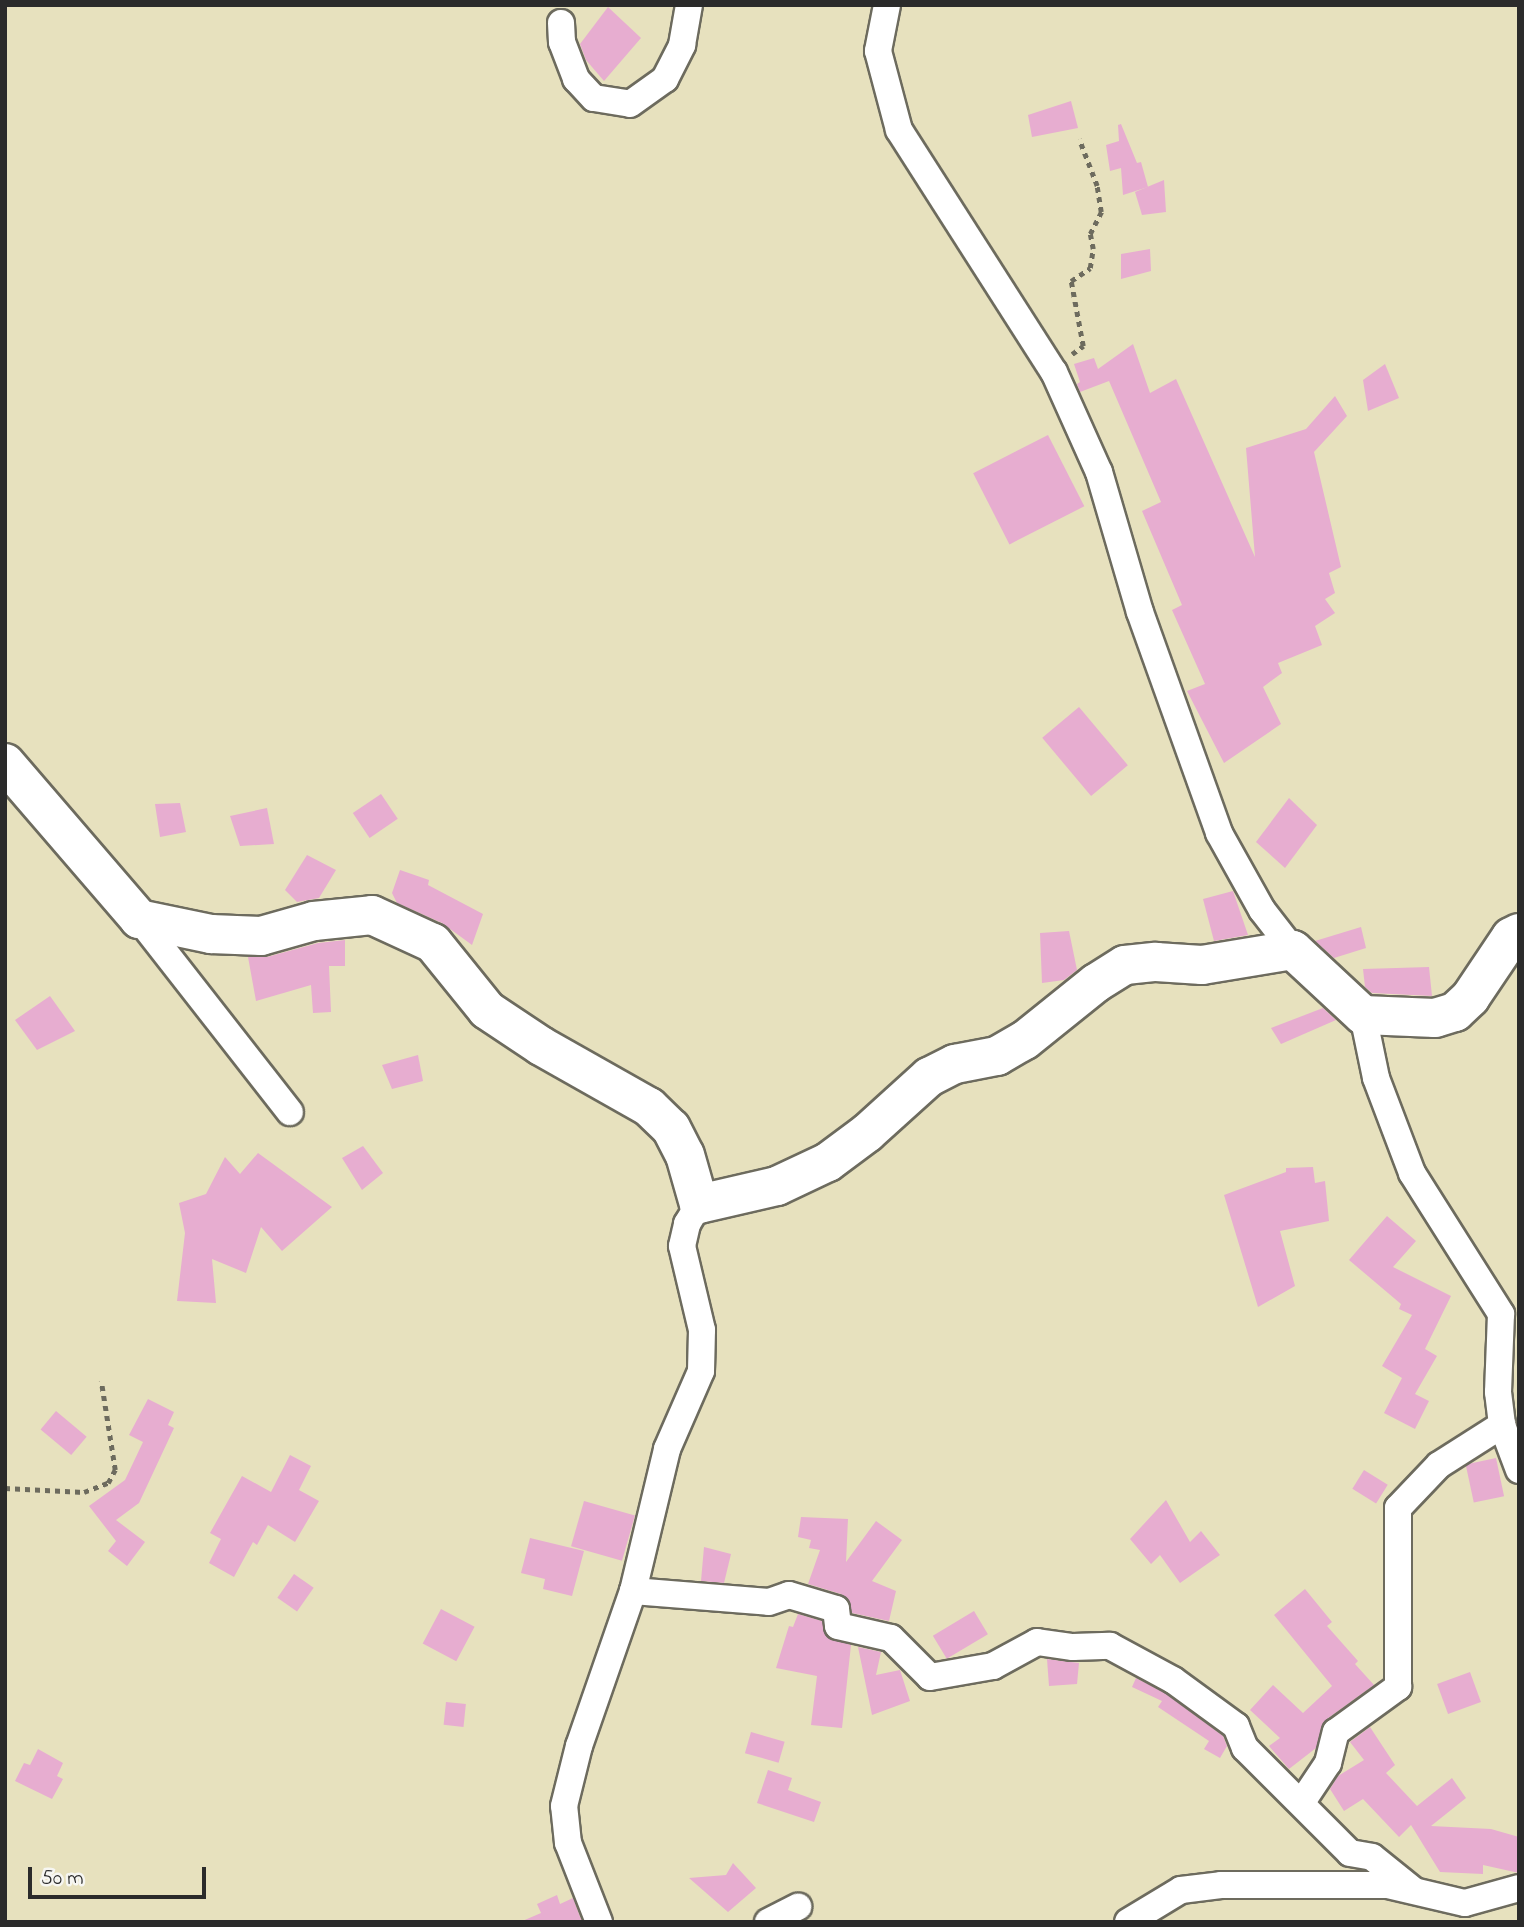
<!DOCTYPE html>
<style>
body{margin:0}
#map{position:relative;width:1524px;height:1927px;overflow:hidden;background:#e7e1be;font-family:"Indie Flower",sans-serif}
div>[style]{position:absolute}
.building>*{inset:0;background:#e7add0;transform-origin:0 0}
.path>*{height:4.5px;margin-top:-2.25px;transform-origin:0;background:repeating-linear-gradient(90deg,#6d6b5e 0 5px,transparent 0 10px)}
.roads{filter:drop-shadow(2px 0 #6d6b5e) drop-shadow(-2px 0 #6d6b5e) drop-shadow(0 2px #6d6b5e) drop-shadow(0 -2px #6d6b5e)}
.street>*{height:26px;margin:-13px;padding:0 13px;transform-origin:13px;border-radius:13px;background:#fff}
.secondary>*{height:38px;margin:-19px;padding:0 19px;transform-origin:19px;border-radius:19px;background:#fff}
span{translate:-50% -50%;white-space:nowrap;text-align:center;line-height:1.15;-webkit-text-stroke:5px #f6f6f2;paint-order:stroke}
.frame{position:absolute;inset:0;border:7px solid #2b2b2b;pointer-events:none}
.scale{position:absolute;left:28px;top:1867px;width:178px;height:32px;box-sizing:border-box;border:4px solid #2b2b2b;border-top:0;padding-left:9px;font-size:21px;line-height:24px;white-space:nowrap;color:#2b2b2b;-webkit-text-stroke:5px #f6f6f2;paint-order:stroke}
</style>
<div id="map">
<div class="building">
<i style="clip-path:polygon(608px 7px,641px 38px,604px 81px,586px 60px,580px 44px)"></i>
<i style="clip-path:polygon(1071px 101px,1078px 128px,1032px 137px,1028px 115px)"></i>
<i style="clip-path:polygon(1121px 124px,1137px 163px,1141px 162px,1148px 187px,1123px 195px,1121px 168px,1110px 171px,1106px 145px,1119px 141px,1118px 125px)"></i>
<i style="clip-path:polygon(1164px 180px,1166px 212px,1142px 215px,1135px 192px)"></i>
<i style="clip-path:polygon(1150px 249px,1151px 271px,1121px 279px,1121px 254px)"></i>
<i style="clip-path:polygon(1133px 344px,1150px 393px,1176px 379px,1255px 557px,1246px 448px,1306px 429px,1335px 396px,1347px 416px,1314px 452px,1341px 567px,1329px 573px,1335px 593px,1325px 599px,1335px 613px,1315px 626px,1322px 645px,1278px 663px,1282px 673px,1263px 687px,1281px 724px,1224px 763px,1187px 691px,1205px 684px,1172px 610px,1182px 605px,1142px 511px,1161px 502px,1109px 381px,1080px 392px,1077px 384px,1080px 382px,1074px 364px,1094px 358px,1098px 369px)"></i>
<i style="clip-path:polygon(1385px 364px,1399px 398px,1368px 411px,1363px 380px)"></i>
<i style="left:1048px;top:435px;width:80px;height:84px;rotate:63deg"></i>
<i style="left:1079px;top:707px;width:76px;height:48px;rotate:50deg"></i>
<i style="left:381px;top:794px;width:30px;height:34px;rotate:56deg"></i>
<i style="clip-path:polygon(1289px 798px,1317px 825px,1285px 868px,1256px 842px)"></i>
<i style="clip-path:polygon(180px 803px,186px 832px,160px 837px,155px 804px)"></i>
<i style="clip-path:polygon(267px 808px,274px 844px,240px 846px,230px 816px)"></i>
<i style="clip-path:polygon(307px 855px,336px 870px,319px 898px,297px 902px,285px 890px)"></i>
<i style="clip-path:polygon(400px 870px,429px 880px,428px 885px,483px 914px,472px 945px,442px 923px,397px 903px,392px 893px)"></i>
<i style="clip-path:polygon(1233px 891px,1248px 935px,1214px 941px,1203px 899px)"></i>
<i style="clip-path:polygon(1361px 927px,1366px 948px,1334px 958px,1315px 941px)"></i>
<i style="clip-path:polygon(1069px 931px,1077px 970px,1064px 980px,1042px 983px,1040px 933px)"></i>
<i style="clip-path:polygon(345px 940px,345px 966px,329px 966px,331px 1012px,313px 1013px,311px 985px,256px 1001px,248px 957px,267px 957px,318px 943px)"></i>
<i style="clip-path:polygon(1429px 967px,1432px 996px,1372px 993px,1365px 987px,1363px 969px)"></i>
<i style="clip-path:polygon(50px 996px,75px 1031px,37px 1050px,15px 1020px)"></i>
<i style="clip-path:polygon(1323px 1008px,1336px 1020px,1281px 1044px,1271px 1028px)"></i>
<i style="clip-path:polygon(418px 1055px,423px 1081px,392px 1089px,382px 1065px)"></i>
<i style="clip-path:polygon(363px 1146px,383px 1173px,362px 1190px,342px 1158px)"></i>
<i style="clip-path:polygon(258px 1153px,332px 1207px,282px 1251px,261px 1227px,246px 1273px,212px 1259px,216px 1303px,177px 1301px,185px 1233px,179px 1203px,206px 1194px,225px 1157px,240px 1174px)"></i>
<i style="clip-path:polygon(1313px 1167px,1315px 1183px,1325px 1181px,1329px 1221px,1280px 1231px,1295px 1286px,1258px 1307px,1224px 1195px,1286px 1172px,1286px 1168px)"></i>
<i style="clip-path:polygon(1387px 1216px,1416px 1241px,1393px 1267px,1451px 1296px,1425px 1349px,1437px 1356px,1415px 1394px,1429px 1401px,1415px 1429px,1384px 1413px,1402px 1378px,1382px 1366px,1412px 1315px,1399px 1309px,1401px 1304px,1349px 1260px)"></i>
<i style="clip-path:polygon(148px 1399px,174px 1412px,168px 1425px,174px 1428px,139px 1503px,116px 1520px,145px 1542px,127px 1566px,108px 1551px,116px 1541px,89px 1506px,125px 1480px,143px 1442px,129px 1435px)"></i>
<i style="left:56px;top:1411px;width:40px;height:24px;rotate:40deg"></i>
<i style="clip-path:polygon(290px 1455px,311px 1466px,299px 1490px,319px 1501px,295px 1542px,268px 1525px,257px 1545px,253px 1542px,234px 1577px,209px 1563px,221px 1539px,210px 1533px,242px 1476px,271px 1492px)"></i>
<i style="left:1496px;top:1458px;width:39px;height:31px;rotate:78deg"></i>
<i style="left:1364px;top:1470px;width:28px;height:22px;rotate:32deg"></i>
<i style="clip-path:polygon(1166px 1500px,1190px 1542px,1201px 1531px,1220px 1555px,1180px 1583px,1160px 1555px,1151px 1564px,1130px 1539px)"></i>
<i style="left:584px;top:1501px;width:53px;height:47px;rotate:16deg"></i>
<i style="clip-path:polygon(801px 1517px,848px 1519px,846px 1562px,876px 1521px,902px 1540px,872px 1581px,896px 1591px,889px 1621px,852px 1613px,848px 1600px,841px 1594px,808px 1584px,820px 1550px,809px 1548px,811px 1540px,798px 1537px)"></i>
<i style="clip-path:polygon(530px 1538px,584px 1551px,572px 1596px,543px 1589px,545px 1579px,521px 1573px)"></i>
<i style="clip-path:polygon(704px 1547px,731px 1554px,724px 1583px,701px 1581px)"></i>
<i style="left:294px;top:1574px;width:24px;height:29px;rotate:35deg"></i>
<i style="clip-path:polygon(1305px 1589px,1332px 1622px,1327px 1626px,1358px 1661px,1355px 1664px,1374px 1685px,1327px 1719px,1316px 1748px,1289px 1769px,1269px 1746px,1280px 1738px,1250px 1710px,1273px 1685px,1303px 1713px,1332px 1686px,1274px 1615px)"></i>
<i style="left:441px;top:1609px;width:38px;height:39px;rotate:28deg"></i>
<i style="left:974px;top:1611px;width:27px;height:48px;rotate:59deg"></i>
<i style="clip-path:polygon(798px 1614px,822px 1621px,827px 1637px,851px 1645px,842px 1728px,811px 1725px,817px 1676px,776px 1668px,789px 1626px,793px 1627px)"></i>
<i style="clip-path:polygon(858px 1647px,881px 1652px,876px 1675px,900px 1670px,910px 1701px,872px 1715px)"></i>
<i style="clip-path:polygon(1047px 1659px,1079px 1663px,1077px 1684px,1049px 1686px)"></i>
<i style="left:1470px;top:1672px;width:32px;height:35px;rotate:70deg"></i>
<i style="clip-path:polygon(1136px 1678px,1165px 1693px,1223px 1736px,1227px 1746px,1220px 1758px,1204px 1749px,1209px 1741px,1158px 1707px,1162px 1701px,1132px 1687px)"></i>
<i style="left:446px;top:1702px;width:20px;height:23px;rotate:6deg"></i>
<i style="clip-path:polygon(1370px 1727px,1395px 1765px,1386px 1773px,1417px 1806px,1452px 1778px,1466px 1798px,1431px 1826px,1491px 1829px,1519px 1837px,1519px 1873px,1483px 1865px,1483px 1874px,1440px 1872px,1411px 1825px,1399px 1837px,1363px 1799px,1344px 1811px,1330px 1789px,1338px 1776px,1364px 1760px,1350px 1742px)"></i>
<i style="left:751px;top:1732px;width:35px;height:22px;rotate:16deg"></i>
<i style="clip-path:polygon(38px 1749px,63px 1763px,57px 1776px,63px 1779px,52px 1799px,15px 1781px,24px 1763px,30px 1765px)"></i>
<i style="clip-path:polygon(768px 1770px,792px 1778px,788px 1790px,821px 1802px,814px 1822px,757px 1803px)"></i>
<i style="clip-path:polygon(733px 1863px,756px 1888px,728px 1912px,689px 1878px,726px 1875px)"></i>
<i style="clip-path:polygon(557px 1895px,560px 1904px,573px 1898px,582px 1922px,520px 1922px,541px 1913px,537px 1904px)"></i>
</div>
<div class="path">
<i style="left:1072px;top:354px;width:14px;rotate:-36deg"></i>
<i style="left:1083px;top:346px;width:66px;rotate:-100.5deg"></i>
<i style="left:1071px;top:281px;width:23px;rotate:-34deg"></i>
<i style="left:1090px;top:268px;width:19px;rotate:-81deg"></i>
<i style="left:1093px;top:249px;width:15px;rotate:-101deg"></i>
<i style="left:1090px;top:234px;width:25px;rotate:-63deg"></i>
<i style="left:1101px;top:212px;width:26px;rotate:-99deg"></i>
<i style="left:1097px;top:186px;width:50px;rotate:-111deg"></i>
<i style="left:5px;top:1488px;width:79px;rotate:2.9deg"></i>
<i style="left:84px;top:1492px;width:26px;rotate:-21deg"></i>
<i style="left:108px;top:1483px;width:15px;rotate:-62deg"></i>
<i style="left:115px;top:1470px;width:90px;rotate:-98.9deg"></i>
</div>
<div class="roads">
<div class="street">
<i style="left:887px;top:5px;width:47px;rotate:101.1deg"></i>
<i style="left:878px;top:51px;width:82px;rotate:75.1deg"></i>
<i style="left:899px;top:130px;width:287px;rotate:57.4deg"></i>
<i style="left:1054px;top:372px;width:110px;rotate:65.8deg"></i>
<i style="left:1099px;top:472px;width:146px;rotate:73.7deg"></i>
<i style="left:1140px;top:612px;width:235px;rotate:70.3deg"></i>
<i style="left:1219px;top:833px;width:88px;rotate:60.8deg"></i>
<i style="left:1262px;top:910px;width:51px;rotate:52.2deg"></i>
<i style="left:561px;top:23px;width:19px;rotate:87deg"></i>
<i style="left:562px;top:42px;width:40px;rotate:69deg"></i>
<i style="left:576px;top:79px;width:26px;rotate:47deg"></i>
<i style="left:594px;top:98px;width:36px;rotate:9deg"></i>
<i style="left:630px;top:104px;width:43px;rotate:-35.5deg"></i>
<i style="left:665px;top:79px;width:38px;rotate:-63deg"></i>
<i style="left:682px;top:45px;width:41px;rotate:-80.1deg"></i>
<i style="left:139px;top:919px;width:245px;rotate:52deg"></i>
<i style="left:1363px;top:1015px;width:64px;rotate:78.3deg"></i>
<i style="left:1376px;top:1078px;width:102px;rotate:69.2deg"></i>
<i style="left:1412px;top:1173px;width:167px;rotate:57.7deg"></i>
<i style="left:1501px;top:1314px;width:78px;rotate:92.2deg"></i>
<i style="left:1498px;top:1392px;width:33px;rotate:83deg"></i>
<i style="left:1502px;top:1425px;width:48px;rotate:69.3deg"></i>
<i style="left:633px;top:1591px;width:136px;rotate:4.6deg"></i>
<i style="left:769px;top:1602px;width:21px;rotate:-19deg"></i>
<i style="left:789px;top:1595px;width:49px;rotate:16.6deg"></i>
<i style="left:836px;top:1609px;width:17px;rotate:83deg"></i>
<i style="left:838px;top:1626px;width:54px;rotate:12.8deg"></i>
<i style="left:891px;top:1638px;width:55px;rotate:45deg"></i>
<i style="left:930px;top:1677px;width:64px;rotate:-9.9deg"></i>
<i style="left:993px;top:1666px;width:50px;rotate:-28.6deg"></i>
<i style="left:1037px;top:1642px;width:36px;rotate:8deg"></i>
<i style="left:1073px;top:1647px;width:37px;rotate:-2deg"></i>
<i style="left:1110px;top:1646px;width:72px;rotate:28.4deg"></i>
<i style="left:1173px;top:1680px;width:78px;rotate:36.1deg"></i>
<i style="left:1236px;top:1726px;width:24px;rotate:68deg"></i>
<i style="left:1245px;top:1748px;width:148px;rotate:45deg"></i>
<i style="left:1350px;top:1853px;width:22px;rotate:10deg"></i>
<i style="left:1372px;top:1857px;width:53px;rotate:38.8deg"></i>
<i style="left:1302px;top:1802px;width:47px;rotate:-56.3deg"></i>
<i style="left:1328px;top:1763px;width:32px;rotate:-76deg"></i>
<i style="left:1336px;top:1732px;width:77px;rotate:-36deg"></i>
<i style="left:1398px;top:1687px;width:179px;rotate:-90deg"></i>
<i style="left:1398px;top:1508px;width:59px;rotate:-46.4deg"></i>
<i style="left:1439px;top:1465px;width:75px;rotate:-32.4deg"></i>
<i style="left:599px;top:1922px;width:85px;rotate:-111.4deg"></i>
<i style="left:568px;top:1843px;width:37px;rotate:-96deg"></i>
<i style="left:564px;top:1806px;width:62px;rotate:-76deg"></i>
<i style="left:579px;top:1746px;width:164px;rotate:-70.8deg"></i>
<i style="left:633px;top:1591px;width:146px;rotate:-76.5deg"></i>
<i style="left:667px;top:1449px;width:85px;rotate:-66.4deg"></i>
<i style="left:701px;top:1371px;width:41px;rotate:-88.6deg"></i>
<i style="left:702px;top:1330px;width:86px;rotate:-103.4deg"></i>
<i style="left:682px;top:1246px;width:23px;rotate:-77deg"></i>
<i style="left:687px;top:1224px;width:23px;rotate:-59deg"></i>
<i style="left:768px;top:1922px;width:34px;rotate:-27deg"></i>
<i style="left:1128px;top:1922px;width:62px;rotate:-31.1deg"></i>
<i style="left:1181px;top:1890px;width:40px;rotate:-7.1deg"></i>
<i style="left:1221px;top:1885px;width:167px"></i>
<i style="left:1388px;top:1885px;width:79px;rotate:13.2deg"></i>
<i style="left:1465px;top:1903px;width:56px;rotate:-15.5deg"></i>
</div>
<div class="secondary">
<i style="left:5px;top:763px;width:206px;rotate:49.3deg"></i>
<i style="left:139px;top:919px;width:74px;rotate:11.8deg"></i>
<i style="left:211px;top:934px;width:50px;rotate:2.3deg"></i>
<i style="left:261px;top:936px;width:55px;rotate:-15.8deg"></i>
<i style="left:314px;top:921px;width:58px;rotate:-5.9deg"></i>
<i style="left:372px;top:915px;width:67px;rotate:24.7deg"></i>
<i style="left:433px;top:943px;width:86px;rotate:51.1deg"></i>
<i style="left:487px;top:1010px;width:65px;rotate:33.7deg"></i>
<i style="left:541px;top:1046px;width:124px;rotate:29.5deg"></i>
<i style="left:649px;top:1107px;width:30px;rotate:44deg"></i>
<i style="left:671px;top:1128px;width:30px;rotate:63deg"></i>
<i style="left:685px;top:1155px;width:51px;rotate:74.1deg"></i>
<i style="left:699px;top:1204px;width:80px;rotate:-13deg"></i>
<i style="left:777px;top:1186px;width:56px;rotate:-25.2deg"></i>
<i style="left:828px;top:1162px;width:49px;rotate:-36.6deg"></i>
<i style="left:867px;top:1133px;width:84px;rotate:-42.1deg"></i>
<i style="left:929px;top:1077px;width:29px;rotate:-27deg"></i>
<i style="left:955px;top:1064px;width:43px;rotate:-10.8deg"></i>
<i style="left:997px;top:1056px;width:32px;rotate:-30deg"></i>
<i style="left:1025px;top:1040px;width:91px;rotate:-38.8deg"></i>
<i style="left:1096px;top:983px;width:34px;rotate:-32deg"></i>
<i style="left:1125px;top:965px;width:31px;rotate:-6deg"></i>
<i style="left:1156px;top:962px;width:46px;rotate:3.7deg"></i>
<i style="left:1202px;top:965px;width:92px;rotate:-9.4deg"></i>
<i style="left:1293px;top:950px;width:96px;rotate:42.9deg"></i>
<i style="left:1363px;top:1015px;width:72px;rotate:2.4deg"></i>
<i style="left:1435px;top:1018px;width:21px;rotate:-17deg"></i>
<i style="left:1455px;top:1012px;width:21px;rotate:-43deg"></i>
<i style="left:1470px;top:998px;width:73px;rotate:-56.1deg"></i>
<i style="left:1511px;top:937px;width:9px;rotate:-27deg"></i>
</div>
</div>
<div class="frame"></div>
<div class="scale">50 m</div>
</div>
